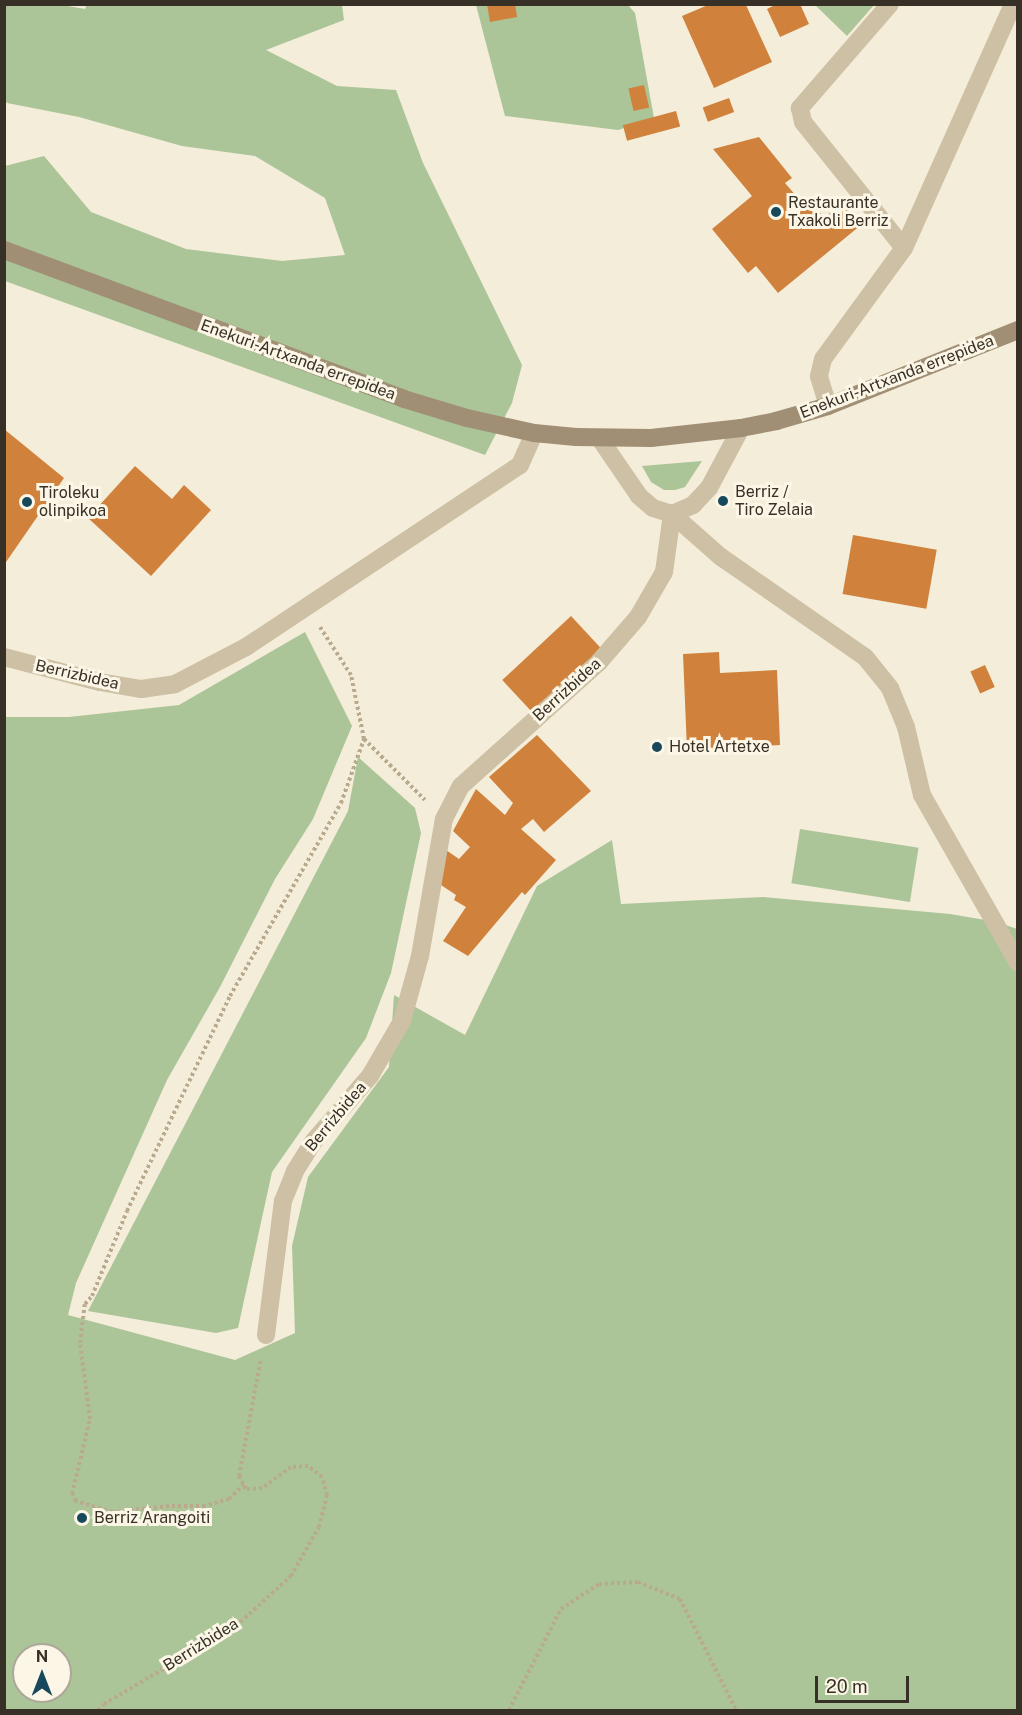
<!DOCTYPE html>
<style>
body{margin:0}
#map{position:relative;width:1022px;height:1715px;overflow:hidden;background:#f4edd9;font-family:"Public Sans",sans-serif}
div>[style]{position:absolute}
.green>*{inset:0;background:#abc498;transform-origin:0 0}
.building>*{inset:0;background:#d0813b;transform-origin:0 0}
.path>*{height:4px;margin-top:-2px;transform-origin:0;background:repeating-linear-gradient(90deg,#b9aa8e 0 3px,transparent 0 6px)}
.street>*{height:18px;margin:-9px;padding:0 9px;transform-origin:9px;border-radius:9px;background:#cdc0a4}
.secondary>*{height:18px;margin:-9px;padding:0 9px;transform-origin:9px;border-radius:9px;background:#a08f75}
.dots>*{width:16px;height:16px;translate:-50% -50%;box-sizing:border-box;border:3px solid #fbf6e6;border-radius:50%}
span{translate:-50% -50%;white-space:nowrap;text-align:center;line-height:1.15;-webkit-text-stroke:6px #fbf6e6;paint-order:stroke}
.poi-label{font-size:16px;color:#373026}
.left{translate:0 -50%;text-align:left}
.street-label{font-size:16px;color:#373026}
.frame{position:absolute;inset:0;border:6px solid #373026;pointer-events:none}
.north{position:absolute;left:12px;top:1643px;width:60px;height:60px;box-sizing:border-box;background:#fbf6e6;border:2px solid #ada799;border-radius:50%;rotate:0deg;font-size:16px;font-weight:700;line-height:24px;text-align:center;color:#373026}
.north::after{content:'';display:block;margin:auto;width:21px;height:27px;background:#18485c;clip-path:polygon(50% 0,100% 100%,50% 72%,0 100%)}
.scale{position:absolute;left:815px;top:1676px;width:94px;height:27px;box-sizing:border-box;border:3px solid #373026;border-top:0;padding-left:8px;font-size:18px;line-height:21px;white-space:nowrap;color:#373026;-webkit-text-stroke:4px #fbf6e6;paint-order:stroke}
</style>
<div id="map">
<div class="green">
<i style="clip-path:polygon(87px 4px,342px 5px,344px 20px,266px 50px,337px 86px,396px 90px,423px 163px,522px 365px,512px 403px,485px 455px,5px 281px,5px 166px,44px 156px,91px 212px,186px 249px,282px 261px,345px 255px,325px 198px,255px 156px,182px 146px,79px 117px,7px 103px,5px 100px,5px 5px,62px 5px,85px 9px)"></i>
<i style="clip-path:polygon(476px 5px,628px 5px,635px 13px,654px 118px,618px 130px,505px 116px)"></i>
<i style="clip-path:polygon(815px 5px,874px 5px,847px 36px)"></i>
<i style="clip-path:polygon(702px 461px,685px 487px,675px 490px,664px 490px,651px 482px,642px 466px)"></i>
<i style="clip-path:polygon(evenodd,305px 632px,352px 726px,313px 819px,275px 879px,220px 987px,167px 1080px,76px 1283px,68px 1315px,235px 1360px,295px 1333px,292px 1246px,308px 1177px,389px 1067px,394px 995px,465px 1035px,537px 886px,612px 840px,621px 904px,763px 897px,950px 914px,997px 922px,1017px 929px,1017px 1710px,5px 1710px,5px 717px,69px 717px,179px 705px,305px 632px,24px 1655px,60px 1655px,60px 1691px,24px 1691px,24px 1655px)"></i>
<i style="clip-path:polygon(358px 757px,415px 808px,421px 833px,391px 973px,366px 1038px,272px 1172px,238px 1328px,216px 1333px,88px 1311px,348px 811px)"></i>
<i style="left:800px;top:829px;width:120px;height:55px;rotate:9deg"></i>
</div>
<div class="building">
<i style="clip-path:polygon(487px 4px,515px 4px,517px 17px,490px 22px)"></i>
<i style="clip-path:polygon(777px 4px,800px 4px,809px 24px,780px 37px,767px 9px)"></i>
<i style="clip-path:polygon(708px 5px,746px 5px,772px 62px,714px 88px,682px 16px)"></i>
<i style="left:644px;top:85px;width:23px;height:16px;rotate:77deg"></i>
<i style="left:729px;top:98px;width:15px;height:28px;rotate:70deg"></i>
<i style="left:676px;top:111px;width:16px;height:55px;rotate:75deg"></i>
<i style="clip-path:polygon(759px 137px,792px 178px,785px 183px,804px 205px,810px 200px,824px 218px,843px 202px,861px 225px,778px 293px,756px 266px,748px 273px,712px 229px,752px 196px,713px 149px)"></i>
<i style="clip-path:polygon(4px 429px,64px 478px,4px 565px)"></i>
<i style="clip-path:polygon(135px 466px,172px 499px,184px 485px,211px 510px,151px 576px,88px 518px)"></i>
<i style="left:853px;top:535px;width:85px;height:60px;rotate:10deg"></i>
<i style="left:571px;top:616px;width:45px;height:94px;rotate:47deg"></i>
<i style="clip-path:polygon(719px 652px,720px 673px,777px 670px,780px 745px,687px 750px,683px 654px)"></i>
<i style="left:985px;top:665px;width:24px;height:16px;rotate:66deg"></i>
<i style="clip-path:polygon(537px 735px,591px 791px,544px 832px,533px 819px,521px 829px,556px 860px,525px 895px,522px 892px,468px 956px,443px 941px,466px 907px,454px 900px,456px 895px,438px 883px,446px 850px,459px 859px,470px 847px,453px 831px,476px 789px,505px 815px,513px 803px,489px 777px)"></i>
</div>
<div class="path">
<i style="left:364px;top:739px;width:86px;rotate:45deg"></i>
<i style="left:244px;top:1484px;width:21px;rotate:135deg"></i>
<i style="left:229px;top:1499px;width:25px;rotate:164deg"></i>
<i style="left:205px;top:1506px;width:36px;rotate:180deg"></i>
<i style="left:169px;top:1506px;width:57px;rotate:174deg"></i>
<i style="left:112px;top:1512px;width:38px;rotate:-163deg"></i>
<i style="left:76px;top:1501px;width:8px;rotate:-120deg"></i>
<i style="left:72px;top:1494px;width:77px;rotate:-76.5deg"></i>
<i style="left:90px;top:1419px;width:77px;rotate:-97.5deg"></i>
<i style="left:80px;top:1343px;width:39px;rotate:-83deg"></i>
<i style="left:85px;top:1304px;width:11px;rotate:-49deg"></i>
<i style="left:92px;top:1296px;width:92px;rotate:-67.6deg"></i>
<i style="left:127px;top:1211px;width:238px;rotate:-64.4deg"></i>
<i style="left:230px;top:996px;width:223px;rotate:-60.1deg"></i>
<i style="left:341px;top:803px;width:68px;rotate:-70.2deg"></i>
<i style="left:364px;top:739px;width:65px;rotate:-101.5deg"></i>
<i style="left:351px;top:675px;width:57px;rotate:-122.9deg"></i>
<i style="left:98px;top:1710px;width:8px;rotate:-45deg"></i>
<i style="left:104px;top:1704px;width:153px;rotate:-30.6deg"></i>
<i style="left:236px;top:1626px;width:74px;rotate:-42.3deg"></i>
<i style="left:291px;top:1576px;width:56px;rotate:-60.3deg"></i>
<i style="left:319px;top:1527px;width:33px;rotate:-76deg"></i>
<i style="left:327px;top:1495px;width:19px;rotate:-106deg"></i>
<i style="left:322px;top:1477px;width:18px;rotate:-142deg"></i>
<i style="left:308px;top:1466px;width:17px;rotate:177deg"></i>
<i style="left:291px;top:1467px;width:36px;rotate:144deg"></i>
<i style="left:262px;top:1488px;width:16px;rotate:176deg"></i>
<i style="left:246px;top:1489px;width:15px;rotate:-118deg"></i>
<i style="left:239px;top:1476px;width:119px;rotate:-79.4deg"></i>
<i style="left:509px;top:1710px;width:114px;rotate:-62.8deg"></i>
<i style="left:561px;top:1609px;width:45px;rotate:-33.3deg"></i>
<i style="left:599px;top:1584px;width:39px;rotate:-3deg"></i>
<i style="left:638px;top:1582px;width:45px;rotate:22deg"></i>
<i style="left:680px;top:1599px;width:124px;rotate:63.2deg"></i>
</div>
<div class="street">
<i style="left:890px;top:4px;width:138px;rotate:130.9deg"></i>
<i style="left:800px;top:108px;width:14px;rotate:78deg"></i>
<i style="left:803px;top:122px;width:161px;rotate:51.3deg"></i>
<i style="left:828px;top:406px;width:31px;rotate:-107deg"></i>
<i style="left:819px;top:376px;width:17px;rotate:-77deg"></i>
<i style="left:823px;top:359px;width:137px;rotate:-53.9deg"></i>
<i style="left:904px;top:248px;width:267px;rotate:-65.9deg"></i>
<i style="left:600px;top:439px;width:69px;rotate:55.6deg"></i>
<i style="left:639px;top:496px;width:18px;rotate:41deg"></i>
<i style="left:653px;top:508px;width:20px;rotate:18deg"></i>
<i style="left:672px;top:514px;width:23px;rotate:-23deg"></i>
<i style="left:693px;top:505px;width:23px;rotate:-47deg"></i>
<i style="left:709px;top:488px;width:68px;rotate:-61.9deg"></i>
<i style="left:672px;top:514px;width:65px;rotate:41.3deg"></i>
<i style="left:721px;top:557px;width:175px;rotate:34.8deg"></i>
<i style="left:865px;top:657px;width:40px;rotate:51deg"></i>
<i style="left:890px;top:688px;width:42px;rotate:67.7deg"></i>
<i style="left:906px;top:727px;width:70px;rotate:76.8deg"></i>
<i style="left:922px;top:795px;width:193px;rotate:60.3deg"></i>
<i style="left:4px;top:657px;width:99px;rotate:14.6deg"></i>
<i style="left:100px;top:682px;width:42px;rotate:9.7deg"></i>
<i style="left:141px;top:689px;width:34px;rotate:-8deg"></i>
<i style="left:175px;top:684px;width:80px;rotate:-27.5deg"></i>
<i style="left:246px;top:647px;width:329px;rotate:-33.6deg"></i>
<i style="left:520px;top:465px;width:35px;rotate:-66deg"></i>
<i style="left:266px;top:1335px;width:135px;rotate:-82.8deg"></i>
<i style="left:283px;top:1201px;width:32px;rotate:-68deg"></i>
<i style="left:295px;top:1171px;width:34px;rotate:-58deg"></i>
<i style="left:313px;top:1142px;width:87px;rotate:-49.2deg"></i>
<i style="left:370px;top:1076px;width:64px;rotate:-59.8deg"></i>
<i style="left:402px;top:1021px;width:67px;rotate:-74.5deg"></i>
<i style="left:420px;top:956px;width:139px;rotate:-80.1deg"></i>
<i style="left:444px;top:819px;width:37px;rotate:-63deg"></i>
<i style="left:461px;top:786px;width:186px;rotate:-41.9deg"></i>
<i style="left:599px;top:662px;width:60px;rotate:-49.1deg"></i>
<i style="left:638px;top:617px;width:52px;rotate:-60deg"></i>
<i style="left:664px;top:572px;width:59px;rotate:-82.1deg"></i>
</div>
<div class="secondary">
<i style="left:4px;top:250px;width:427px;rotate:20.4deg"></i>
<i style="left:404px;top:399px;width:66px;rotate:16.8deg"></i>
<i style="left:467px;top:418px;width:69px;rotate:12.6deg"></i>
<i style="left:534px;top:433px;width:42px;rotate:5.4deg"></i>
<i style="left:576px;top:437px;width:75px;rotate:0.8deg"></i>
<i style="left:651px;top:438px;width:91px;rotate:-6.3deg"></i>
<i style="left:741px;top:428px;width:36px;rotate:-11deg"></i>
<i style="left:776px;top:421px;width:54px;rotate:-16.1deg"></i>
<i style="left:828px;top:406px;width:205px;rotate:-21.8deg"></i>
</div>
<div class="dots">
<i style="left:776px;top:212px;background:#18485c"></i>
<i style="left:723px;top:501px;background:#18485c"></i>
<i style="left:27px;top:502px;background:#18485c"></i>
<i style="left:657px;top:747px;background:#18485c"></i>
<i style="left:82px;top:1518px;background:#18485c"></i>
</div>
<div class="poi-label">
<span class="left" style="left:788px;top:212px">Restaurante<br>Txakoli Berriz</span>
<span class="left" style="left:735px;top:501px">Berriz /<br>Tiro Zelaia</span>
<span class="left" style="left:39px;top:502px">Tiroleku<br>olinpikoa</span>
<span class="left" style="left:669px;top:747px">Hotel Artetxe</span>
<span class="left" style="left:94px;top:1518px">Berriz Arangoiti</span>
</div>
<div class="street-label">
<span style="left:298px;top:360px;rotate:20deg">Enekuri-Artxanda errepidea</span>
<span style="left:897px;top:377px;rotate:-21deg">Enekuri-Artxanda errepidea</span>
<span style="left:77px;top:675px;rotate:13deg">Berrizbidea</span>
<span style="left:567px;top:690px;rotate:-42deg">Berrizbidea</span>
<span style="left:336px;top:1117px;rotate:-50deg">Berrizbidea</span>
<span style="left:201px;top:1645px;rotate:-32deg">Berrizbidea</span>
</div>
<div class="frame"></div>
<div class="north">N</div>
<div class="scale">20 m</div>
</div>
